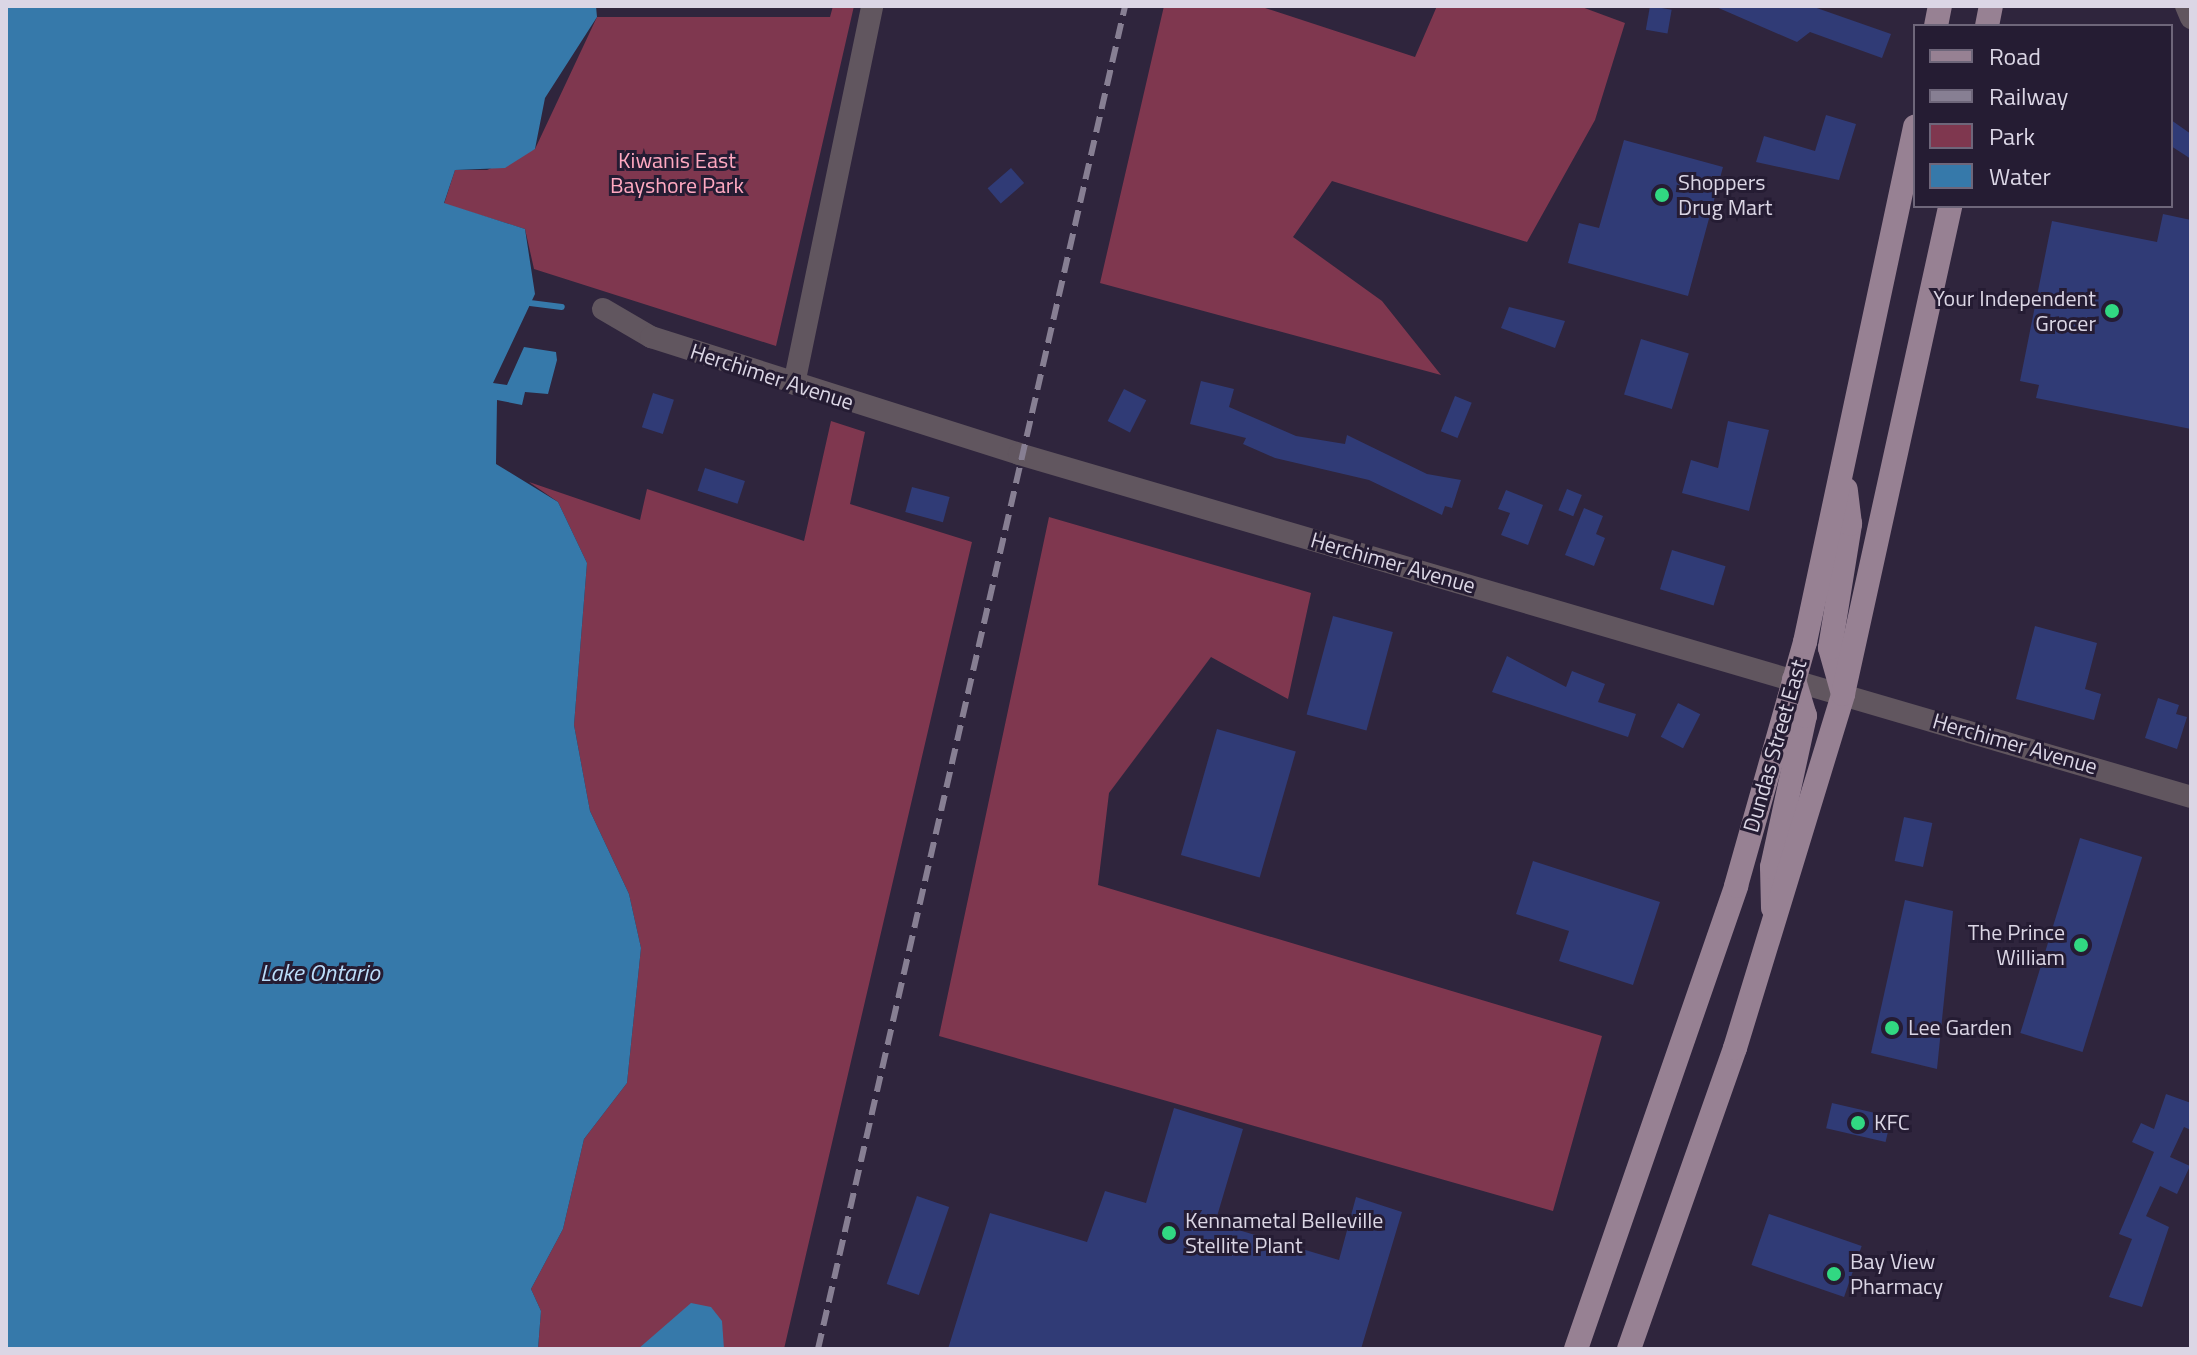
<!DOCTYPE html>
<style>
body{margin:0}
#map{position:relative;width:2197px;height:1355px;overflow:hidden;background:#2f253d;font-family:"Titillium Web",sans-serif}
div>[style]{position:absolute}
.green>*{inset:0;background:#7f374f}
.water>*{inset:0;background:#3679aa}
.stream>*{height:6px;margin:-3px;padding:0 3px;transform-origin:3px;border-radius:3px;background:#3679aa}
.building>*{inset:0;background:#303b76;transform-origin:0 0}
.minor>*{height:22px;margin:-11px;padding:0 11px;transform-origin:11px;border-radius:11px;background:#61565f}
.major>*{height:24px;margin:-12px;padding:0 12px;transform-origin:12px;border-radius:12px;background:#978193}
.rail>*{height:6px;margin-top:-3px;transform-origin:0;background:repeating-linear-gradient(90deg,#877f93 0 16px,transparent 0 24px)}
.dots>*{width:22px;height:22px;translate:-50% -50%;box-sizing:border-box;border:4px solid #251c33;border-radius:50%}
span{translate:-50% -50%;white-space:nowrap;text-align:center;line-height:1.15;-webkit-text-stroke:6px #251c33;paint-order:stroke}
.park-label{font-size:22px;color:#ffa9c1}
.poi-label{font-size:22px;color:#dbd6e5}
.left{translate:0 -50%;text-align:left}
.right{translate:-100% -50%;text-align:right}
.street-label{font-size:22px;color:#dbd6e5}
.water-label{font-size:24px;color:#bbddf9;font-style:italic}
.frame{position:absolute;inset:0;border:8px solid #dbd6e5;pointer-events:none}
.legend{position:absolute;left:1913px;top:24px;width:260px;height:184px;box-sizing:border-box;background:#251c33;border:2px solid #6e667a;margin:0;padding:10px 14px;list-style:none;font-size:24px;color:#dbd6e5}
.legend li{display:flex;align-items:center;gap:16px;height:40px}
.legend b{width:40px;border:2px solid #6e667a}
</style>
<div id="map">
<div class="green">
<i style="clip-path:polygon(833px 6px,854px 6px,776px 346px,534px 269px,525px 229px,444px 204px,455px 170px,487px 170px,535px 149px,597px 17px,830px 17px)"></i>
<i style="clip-path:polygon(1164px 6px,1259px 6px,1415px 57px,1437px 6px,1579px 6px,1625px 23px,1595px 120px,1527px 242px,1332px 181px,1293px 237px,1382px 301px,1441px 375px,1100px 283px)"></i>
<i style="clip-path:polygon(831px 421px,865px 432px,850px 504px,972px 542px,784px 1349px,538px 1349px,541px 1311px,531px 1289px,563px 1229px,584px 1139px,627px 1083px,641px 948px,629px 894px,590px 811px,574px 725px,587px 563px,558px 502px,529px 482px,640px 520px,647px 489px,804px 541px)"></i>
<i style="clip-path:polygon(1049px 517px,1311px 593px,1288px 699px,1211px 657px,1109px 793px,1098px 885px,1602px 1036px,1553px 1211px,939px 1036px)"></i>
</div>
<div class="water">
<i style="clip-path:polygon(6px 6px,596px 6px,597px 17px,545px 98px,535px 149px,505px 168px,455px 170px,444px 203px,525px 229px,535px 294px,493px 383px,507px 385px,524px 347px,556px 352px,557px 360px,548px 394px,525px 392px,522px 405px,497px 400px,496px 464px,558px 502px,587px 563px,574px 725px,590px 811px,629px 894px,641px 948px,627px 1083px,584px 1139px,563px 1229px,531px 1289px,541px 1311px,538px 1349px,6px 1349px)"></i>
<i style="clip-path:polygon(691px 1303px,711px 1307px,722px 1321px,724px 1349px,638px 1349px)"></i>
</div>
<div class="stream">
<i style="left:530px;top:303px;width:32px;rotate:7deg"></i>
</div>
<div class="building">
<i style="left:1650px;top:6px;width:22px;height:24px;rotate:10deg"></i>
<i style="clip-path:polygon(1714px 6px,1811px 6px,1891px 34px,1882px 58px,1810px 32px,1797px 42px)"></i>
<i style="clip-path:polygon(1826px 115px,1856px 124px,1839px 180px,1756px 162px,1764px 136px,1815px 151px)"></i>
<i style="clip-path:polygon(2171px 120px,2191px 134px,2191px 159px,2171px 146px)"></i>
<i style="clip-path:polygon(1624px 140px,1723px 167px,1688px 296px,1568px 263px,1579px 223px,1599px 228px)"></i>
<i style="left:1011px;top:168px;width:20px;height:31px;rotate:49deg"></i>
<i style="clip-path:polygon(2163px 214px,2191px 220px,2191px 429px,2036px 398px,2039px 385px,2020px 381px,2052px 221px,2157px 242px)"></i>
<i style="clip-path:polygon(1509px 307px,1565px 321px,1555px 348px,1501px 328px)"></i>
<i style="left:1641px;top:339px;width:50px;height:58px;rotate:17deg"></i>
<i style="clip-path:polygon(1201px 381px,1234px 389px,1229px 407px,1296px 436px,1345px 444px,1347px 435px,1427px 474px,1461px 480px,1452px 508px,1445px 506px,1442px 515px,1369px 480px,1275px 458px,1243px 444px,1246px 438px,1190px 424px)"></i>
<i style="left:1124px;top:389px;width:25px;height:36px;rotate:27deg"></i>
<i style="left:653px;top:393px;width:22px;height:36px;rotate:18deg"></i>
<i style="left:1455px;top:396px;width:18px;height:38px;rotate:22deg"></i>
<i style="clip-path:polygon(1728px 421px,1769px 430px,1749px 511px,1682px 493px,1691px 460px,1718px 468px)"></i>
<i style="left:705px;top:468px;width:42px;height:24px;rotate:18deg"></i>
<i style="left:912px;top:487px;width:39px;height:26px;rotate:15deg"></i>
<i style="left:1567px;top:489px;width:16px;height:23px;rotate:22deg"></i>
<i style="clip-path:polygon(1506px 490px,1543px 505px,1528px 545px,1501px 535px,1510px 513px,1498px 509px)"></i>
<i style="clip-path:polygon(1584px 508px,1603px 516px,1596px 534px,1605px 538px,1594px 566px,1565px 555px)"></i>
<i style="left:1672px;top:550px;width:56px;height:41px;rotate:17deg"></i>
<i style="left:1333px;top:616px;width:62px;height:102px;rotate:15deg"></i>
<i style="clip-path:polygon(2035px 626px,2097px 643px,2085px 689px,2101px 694px,2094px 720px,2016px 699px)"></i>
<i style="clip-path:polygon(1507px 656px,1566px 687px,1572px 671px,1605px 684px,1598px 702px,1636px 714px,1628px 737px,1492px 692px)"></i>
<i style="clip-path:polygon(2158px 698px,2179px 705px,2176px 714px,2187px 717px,2177px 749px,2145px 738px)"></i>
<i style="left:1678px;top:703px;width:25px;height:38px;rotate:27deg"></i>
<i style="left:1217px;top:729px;width:82px;height:131px;rotate:16deg"></i>
<i style="left:1904px;top:817px;width:29px;height:45px;rotate:12deg"></i>
<i style="left:2080px;top:838px;width:65px;height:204px;rotate:17deg"></i>
<i style="clip-path:polygon(1533px 861px,1660px 902px,1633px 985px,1559px 961px,1569px 931px,1516px 914px)"></i>
<i style="clip-path:polygon(1905px 900px,1953px 911px,1937px 1069px,1871px 1053px)"></i>
<i style="clip-path:polygon(2166px 1094px,2191px 1103px,2191px 1130px,2184px 1127px,2170px 1157px,2190px 1166px,2177px 1194px,2160px 1186px,2146px 1216px,2169px 1227px,2142px 1307px,2109px 1297px,2132px 1239px,2119px 1234px,2154px 1152px,2132px 1142px,2141px 1123px,2154px 1129px)"></i>
<i style="left:1832px;top:1103px;width:61px;height:26px;rotate:13deg"></i>
<i style="clip-path:polygon(1174px 1108px,1243px 1129px,1215px 1223px,1339px 1260px,1356px 1197px,1402px 1212px,1361px 1349px,948px 1349px,990px 1213px,1087px 1242px,1105px 1191px,1146px 1203px)"></i>
<i style="left:917px;top:1196px;width:34px;height:93px;rotate:19deg"></i>
<i style="left:1769px;top:1214px;width:98px;height:54px;rotate:19deg"></i>
</div>
<div class="minor">
<i style="left:2186px;top:6px;width:13px;rotate:67deg"></i>
<i style="left:603px;top:309px;width:56px;rotate:30.3deg"></i>
<i style="left:651px;top:337px;width:386px;rotate:17.6deg"></i>
<i style="left:1019px;top:454px;width:1221px;rotate:16.31deg"></i>
<i style="left:794px;top:384px;width:386px;rotate:-78.3deg"></i>
</div>
<div class="major">
<i style="left:1936px;top:26px;width:20px;rotate:-79deg"></i>
<i style="left:1987px;top:26px;width:20px;rotate:-79deg"></i>
<i style="left:1843px;top:694px;width:48px;rotate:-105.8deg"></i>
<i style="left:1830px;top:648px;width:126px;rotate:-80.8deg"></i>
<i style="left:1850px;top:524px;width:35px;rotate:-97deg"></i>
<i style="left:1773px;top:908px;width:41px;rotate:-91.4deg"></i>
<i style="left:1772px;top:867px;width:155px;rotate:-77.7deg"></i>
<i style="left:1805px;top:716px;width:38px;rotate:-107deg"></i>
<i style="left:1576px;top:1349px;width:490px;rotate:-70.9deg"></i>
<i style="left:1736px;top:886px;width:254px;rotate:-74.2deg"></i>
<i style="left:1805px;top:642px;width:527px;rotate:-77.94deg"></i>
<i style="left:1629px;top:1349px;width:319px;rotate:-70.6deg"></i>
<i style="left:1735px;top:1048px;width:370px;rotate:-73deg"></i>
<i style="left:1843px;top:694px;width:500px;rotate:-77.6deg"></i>
</div>
<div class="rail">
<i style="left:818px;top:1349px;width:1378px;rotate:-77.12deg"></i>
</div>
<div class="dots">
<i style="left:1662px;top:195px;background:#31d882"></i>
<i style="left:2112px;top:311px;background:#31d882"></i>
<i style="left:2081px;top:945px;background:#31d882"></i>
<i style="left:1892px;top:1028px;background:#31d882"></i>
<i style="left:1858px;top:1123px;background:#31d882"></i>
<i style="left:1169px;top:1233px;background:#31d882"></i>
<i style="left:1834px;top:1274px;background:#31d882"></i>
</div>
<div class="park-label">
<span style="left:677px;top:173px">Kiwanis East<br>Bayshore Park</span>
</div>
<div class="poi-label">
<span class="left" style="left:1678px;top:195px">Shoppers<br>Drug Mart</span>
<span class="right" style="left:2096px;top:311px">Your Independent<br>Grocer</span>
<span class="right" style="left:2065px;top:945px">The Prince<br>William</span>
<span class="left" style="left:1908px;top:1028px">Lee Garden</span>
<span class="left" style="left:1874px;top:1123px">KFC</span>
<span class="left" style="left:1185px;top:1233px">Kennametal Belleville<br>Stellite Plant</span>
<span class="left" style="left:1850px;top:1274px">Bay View<br>Pharmacy</span>
</div>
<div class="street-label">
<span style="left:772px;top:377px;rotate:18deg">Herchimer Avenue</span>
<span style="left:1393px;top:563px;rotate:16deg">Herchimer Avenue</span>
<span style="left:2015px;top:744px;rotate:16deg">Herchimer Avenue</span>
<span style="left:1775px;top:746px;rotate:-74deg">Dundas Street East</span>
</div>
<div class="water-label">
<span style="left:320px;top:973px">Lake Ontario</span>
</div>
<div class="frame"></div>
<ul class="legend">
<li><b style="height:10px;background:#978193"></b>Road</li>
<li><b style="height:10px;background:#877f93"></b>Railway</li>
<li><b style="height:22px;background:#7f374f"></b>Park</li>
<li><b style="height:22px;background:#3679aa"></b>Water</li>
</ul>
</div>
